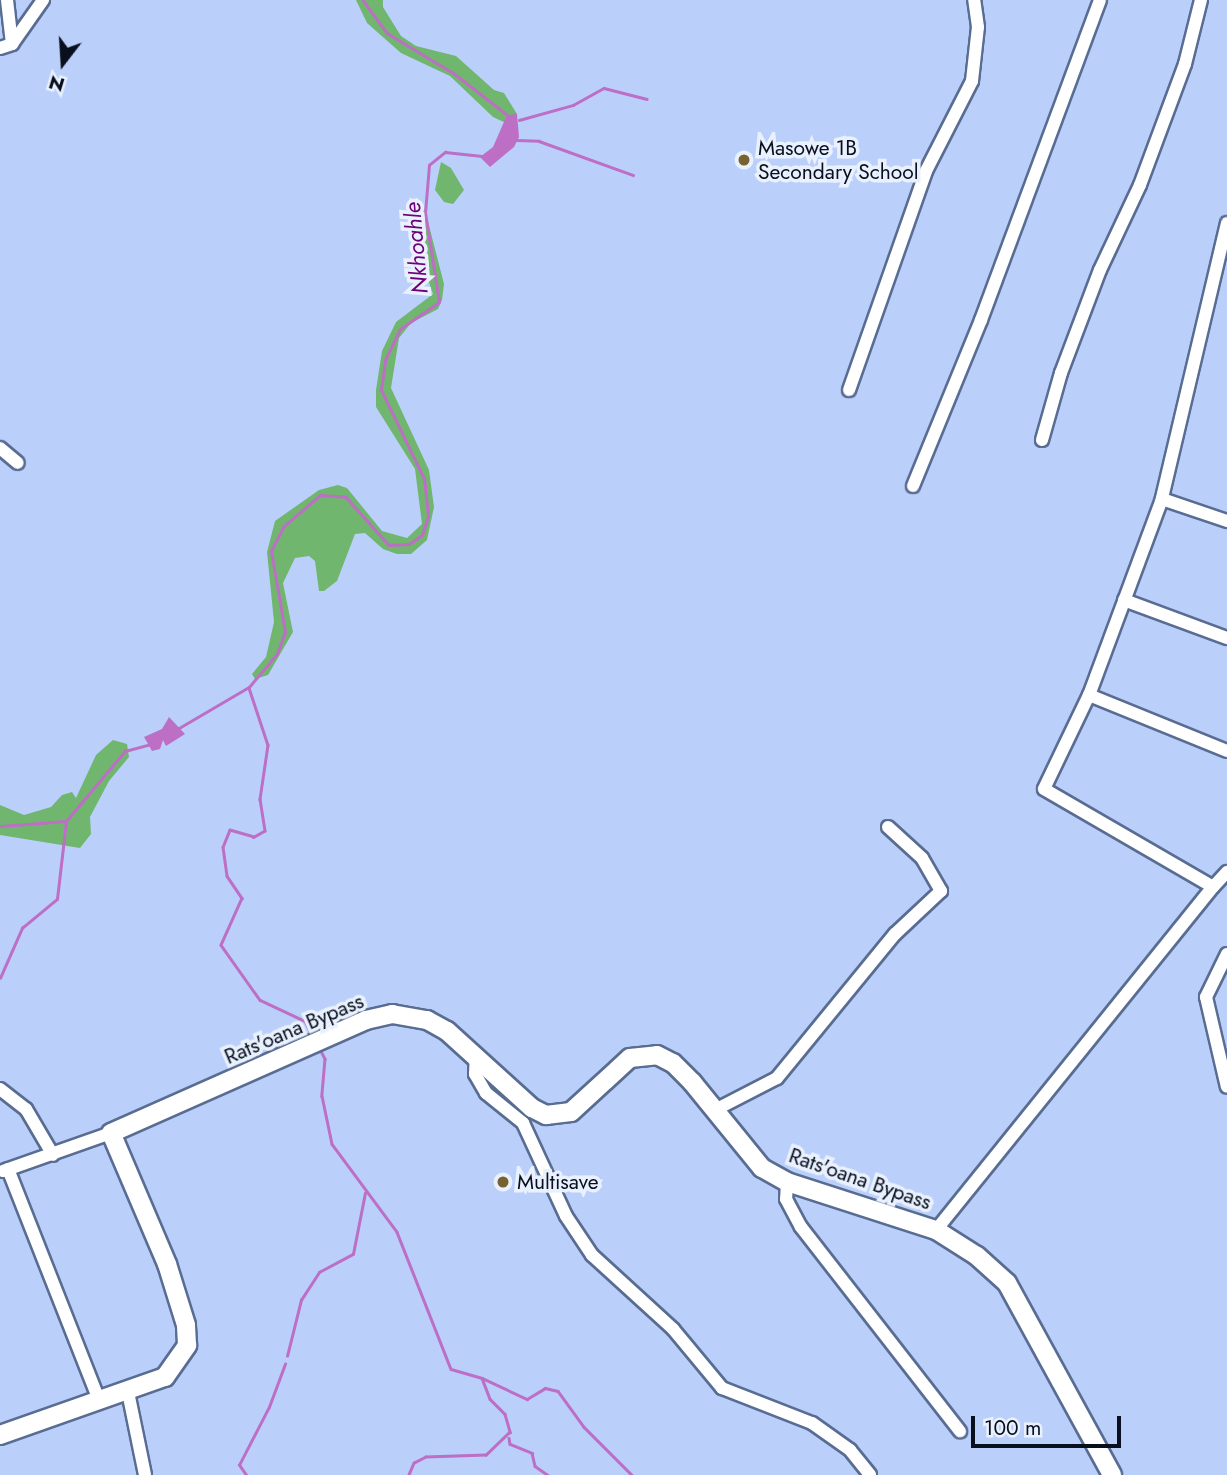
<!DOCTYPE html>
<style>
body{margin:0}
#map{position:relative;width:1227px;height:1475px;overflow:hidden;background:#bad0fb;font-family:Jost,sans-serif}
div>[style]{position:absolute}
.green>*{inset:0;background:#70b66f}
.water>*{inset:0;background:#bd6ec5}
.stream>*{height:2.5px;margin:-1.25px;padding:0 1.25px;transform-origin:1.25px;border-radius:1.25px;background:#bd6ec5}
.roads{filter:drop-shadow(2px 0 #596c92) drop-shadow(-2px 0 #596c92) drop-shadow(0 2px #596c92) drop-shadow(0 -2px #596c92)}
.street>*{height:12px;margin:-6px;padding:0 6px;transform-origin:6px;border-radius:6px;background:#fff}
.secondary>*{height:18px;margin:-9px;padding:0 9px;transform-origin:9px;border-radius:9px;background:#fff}
.dots>*{width:19px;height:19px;translate:-50% -50%;box-sizing:border-box;border:4px solid #eaf1fe;border-radius:50%}
span{translate:-50% -50%;white-space:nowrap;text-align:center;line-height:1.15;-webkit-text-stroke:7px #eaf1fe;paint-order:stroke}
.poi-label{font-size:21px;color:#080f1d}
.left{translate:0 -50%;text-align:left}
.street-label{font-size:21px;color:#080f1d}
.water-label{font-size:23px;color:#6e0278;font-style:italic}
.north{position:absolute;left:28px;top:28px;width:70px;height:70px;-webkit-text-stroke:5px #eaf1fe;paint-order:stroke;rotate:197deg;font-size:19px;font-weight:700;line-height:28px;text-align:center;color:#080f1d}
.north::after{content:'';display:block;margin:auto;width:24px;height:32px;background:#080f1d;clip-path:polygon(50% 0,100% 100%,50% 72%,0 100%)}
.scale{position:absolute;left:971px;top:1416px;width:150px;height:32px;box-sizing:border-box;border:4px solid #080f1d;border-top:0;padding-left:9px;font-size:21px;line-height:24px;white-space:nowrap;color:#080f1d;-webkit-text-stroke:5px #eaf1fe;paint-order:stroke}
</style>
<div id="map">
<div class="green">
<i style="clip-path:polygon(356px 0,383px 0,383px 7px,401px 36px,416px 46px,456px 56px,494px 90px,504px 93px,517px 114px,506px 123px,493px 117px,450px 76px,401px 53px,367px 23px)"></i>
<i style="clip-path:polygon(441px 162px,451px 168px,464px 190px,453px 204px,444px 202px,435px 190px)"></i>
<i style="clip-path:polygon(425px 210px,444px 284px,442px 300px,438px 309px,411px 323px,399px 338px,391px 388px,429px 470px,434px 507px,427px 540px,411px 554px,397px 554px,383px 549px,365px 533px,355px 534px,337px 581px,324px 591px,319px 591px,315px 561px,309px 556px,295px 558px,283px 583px,293px 632px,268px 675px,255px 679px,252px 674px,266px 657px,274px 622px,267px 552px,275px 521px,319px 490px,338px 485px,347px 488px,382px 531px,407px 538px,422px 524px,415px 469px,376px 407px,376px 390px,382px 351px,396px 322px,433px 294px,420px 257px,419px 215px)"></i>
<i style="clip-path:polygon(113px 740px,127px 744px,129px 757px,109px 781px,90px 817px,91px 834px,80px 848px,0 835px,0 805px,24px 815px,51px 807px,62px 795px,72px 792px,76px 798px,96px 755px)"></i>
</div>
<div class="water">
<i style="clip-path:polygon(517px 114px,519px 137px,514px 147px,490px 167px,480px 157px,493px 147px,507px 115px)"></i>
<i style="clip-path:polygon(169px 717px,185px 734px,166px 746px,163px 740px,160px 749px,152px 751px,144px 737px,162px 729px)"></i>
</div>
<div class="stream">
<i style="left:363px;top:0;width:41px;rotate:54deg"></i>
<i style="left:387px;top:33px;width:79px;rotate:31.1deg"></i>
<i style="left:455px;top:74px;width:70px;rotate:38deg"></i>
<i style="left:519px;top:120px;width:56px;rotate:-15.5deg"></i>
<i style="left:573px;top:105px;width:35px;rotate:-29deg"></i>
<i style="left:604px;top:88px;width:44px;rotate:14.3deg"></i>
<i style="left:516px;top:140px;width:23px;rotate:2deg"></i>
<i style="left:539px;top:141px;width:100px;rotate:19.9deg"></i>
<i style="left:249px;top:688px;width:60px;rotate:71.6deg"></i>
<i style="left:268px;top:745px;width:55px;rotate:98.4deg"></i>
<i style="left:260px;top:799px;width:32px;rotate:81deg"></i>
<i style="left:265px;top:831px;width:13px;rotate:151deg"></i>
<i style="left:254px;top:837px;width:25px;rotate:-164deg"></i>
<i style="left:230px;top:830px;width:18px;rotate:112deg"></i>
<i style="left:223px;top:847px;width:29px;rotate:82deg"></i>
<i style="left:227px;top:876px;width:27px;rotate:56deg"></i>
<i style="left:242px;top:898px;width:51px;rotate:114.1deg"></i>
<i style="left:221px;top:945px;width:67px;rotate:54.7deg"></i>
<i style="left:260px;top:1000px;width:50px;rotate:25deg"></i>
<i style="left:305px;top:1021px;width:18px;rotate:63deg"></i>
<i style="left:179px;top:728px;width:81px;rotate:-30.4deg"></i>
<i style="left:249px;top:687px;width:43px;rotate:-49.7deg"></i>
<i style="left:277px;top:654px;width:23px;rotate:-70deg"></i>
<i style="left:285px;top:632px;width:82px;rotate:-99.8deg"></i>
<i style="left:271px;top:551px;width:28px;rotate:-63deg"></i>
<i style="left:284px;top:526px;width:48px;rotate:-40.7deg"></i>
<i style="left:320px;top:495px;width:26px;rotate:4deg"></i>
<i style="left:346px;top:497px;width:64px;rotate:48.1deg"></i>
<i style="left:389px;top:545px;width:20px;rotate:-3deg"></i>
<i style="left:409px;top:544px;width:16px;rotate:-35deg"></i>
<i style="left:422px;top:535px;width:20px;rotate:-72deg"></i>
<i style="left:428px;top:516px;width:37px;rotate:-96deg"></i>
<i style="left:424px;top:479px;width:99px;rotate:-115.8deg"></i>
<i style="left:381px;top:390px;width:30px;rotate:-82deg"></i>
<i style="left:385px;top:360px;width:34px;rotate:-64deg"></i>
<i style="left:400px;top:329px;width:47px;rotate:-34.7deg"></i>
<i style="left:439px;top:302px;width:90px;rotate:-98.9deg"></i>
<i style="left:425px;top:213px;width:48px;rotate:-85.2deg"></i>
<i style="left:429px;top:165px;width:21px;rotate:-39deg"></i>
<i style="left:445px;top:152px;width:37px;rotate:6deg"></i>
<i style="left:0;top:826px;width:66px;rotate:-4.3deg"></i>
<i style="left:66px;top:821px;width:92px;rotate:-49.9deg"></i>
<i style="left:125px;top:751px;width:28px;rotate:-15deg"></i>
<i style="left:0;top:978px;width:55px;rotate:-66.3deg"></i>
<i style="left:22px;top:928px;width:45px;rotate:-39.6deg"></i>
<i style="left:57px;top:899px;width:79px;rotate:-83.4deg"></i>
<i style="left:320px;top:1049px;width:11px;rotate:63deg"></i>
<i style="left:325px;top:1059px;width:37px;rotate:95deg"></i>
<i style="left:322px;top:1096px;width:49px;rotate:78.2deg"></i>
<i style="left:332px;top:1144px;width:109px;rotate:53.5deg"></i>
<i style="left:397px;top:1232px;width:147px;rotate:68.5deg"></i>
<i style="left:451px;top:1369px;width:32px;rotate:16deg"></i>
<i style="left:482px;top:1378px;width:22px;rotate:69deg"></i>
<i style="left:490px;top:1399px;width:21px;rotate:45deg"></i>
<i style="left:505px;top:1414px;width:19px;rotate:74deg"></i>
<i style="left:510px;top:1432px;width:33px;rotate:136deg"></i>
<i style="left:486px;top:1455px;width:60px;rotate:178.1deg"></i>
<i style="left:426px;top:1457px;width:13px;rotate:153deg"></i>
<i style="left:414px;top:1463px;width:13px;rotate:113deg"></i>
<i style="left:287px;top:1356px;width:58px;rotate:-76deg"></i>
<i style="left:301px;top:1300px;width:33px;rotate:-57deg"></i>
<i style="left:319px;top:1272px;width:38px;rotate:-28deg"></i>
<i style="left:353px;top:1254px;width:62px;rotate:-78.9deg"></i>
<i style="left:482px;top:1378px;width:50px;rotate:25deg"></i>
<i style="left:527px;top:1399px;width:21px;rotate:-31deg"></i>
<i style="left:545px;top:1388px;width:13px;rotate:13deg"></i>
<i style="left:558px;top:1391px;width:44px;rotate:54.2deg"></i>
<i style="left:584px;top:1427px;width:68px;rotate:45deg"></i>
<i style="left:509px;top:1438px;width:6px;rotate:81deg"></i>
<i style="left:510px;top:1444px;width:24px;rotate:22deg"></i>
<i style="left:532px;top:1453px;width:13px;rotate:77deg"></i>
<i style="left:535px;top:1466px;width:16px;rotate:35deg"></i>
<i style="left:246px;top:1475px;width:12px;rotate:-125deg"></i>
<i style="left:239px;top:1465px;width:65px;rotate:-62.7deg"></i>
<i style="left:269px;top:1407px;width:46px;rotate:-69.6deg"></i>
</div>
<div class="roads">
<div class="street">
<i style="left:7px;top:0;width:44px;rotate:83.5deg"></i>
<i style="left:0;top:48px;width:13px;rotate:-18deg"></i>
<i style="left:12px;top:44px;width:54px;rotate:-54.8deg"></i>
<i style="left:1227px;top:223px;width:284px;rotate:103.3deg"></i>
<i style="left:1162px;top:499px;width:209px;rotate:110.4deg"></i>
<i style="left:1089px;top:695px;width:104px;rotate:115.6deg"></i>
<i style="left:1044px;top:789px;width:195px;rotate:30.1deg"></i>
<i style="left:1213px;top:887px;width:21px;rotate:-47deg"></i>
<i style="left:849px;top:390px;width:232px;rotate:-70.6deg"></i>
<i style="left:926px;top:171px;width:101px;rotate:-62.9deg"></i>
<i style="left:972px;top:81px;width:54px;rotate:-83.7deg"></i>
<i style="left:978px;top:27px;width:27px;rotate:-98deg"></i>
<i style="left:1042px;top:440px;width:70px;rotate:-74.2deg"></i>
<i style="left:1061px;top:373px;width:110px;rotate:-69.3deg"></i>
<i style="left:1100px;top:270px;width:94px;rotate:-64.8deg"></i>
<i style="left:1140px;top:185px;width:129px;rotate:-69.6deg"></i>
<i style="left:1185px;top:64px;width:66px;rotate:-76deg"></i>
<i style="left:0;top:448px;width:23px;rotate:40deg"></i>
<i style="left:913px;top:486px;width:179px;rotate:-67.7deg"></i>
<i style="left:981px;top:320px;width:341px;rotate:-69.6deg"></i>
<i style="left:1162px;top:499px;width:69px;rotate:18.7deg"></i>
<i style="left:1124px;top:600px;width:110px;rotate:20.3deg"></i>
<i style="left:1089px;top:695px;width:149px;rotate:22.1deg"></i>
<i style="left:1227px;top:954px;width:48px;rotate:116deg"></i>
<i style="left:1206px;top:997px;width:92px;rotate:76.9deg"></i>
<i style="left:476px;top:1054px;width:20px;rotate:93deg"></i>
<i style="left:475px;top:1074px;width:22px;rotate:60deg"></i>
<i style="left:486px;top:1093px;width:48px;rotate:39deg"></i>
<i style="left:523px;top:1123px;width:102px;rotate:65.2deg"></i>
<i style="left:566px;top:1216px;width:47px;rotate:56.3deg"></i>
<i style="left:592px;top:1255px;width:110px;rotate:42.4deg"></i>
<i style="left:673px;top:1329px;width:77px;rotate:50.3deg"></i>
<i style="left:722px;top:1388px;width:97px;rotate:21.3deg"></i>
<i style="left:812px;top:1423px;width:47px;rotate:35.4deg"></i>
<i style="left:850px;top:1450px;width:32px;rotate:51deg"></i>
<i style="left:0;top:1089px;width:33px;rotate:38deg"></i>
<i style="left:26px;top:1109px;width:53px;rotate:59.6deg"></i>
<i style="left:713px;top:1111px;width:72px;rotate:-27.3deg"></i>
<i style="left:777px;top:1078px;width:186px;rotate:-50.7deg"></i>
<i style="left:895px;top:934px;width:63px;rotate:-43.1deg"></i>
<i style="left:941px;top:891px;width:38px;rotate:-120deg"></i>
<i style="left:922px;top:858px;width:46px;rotate:-137.6deg"></i>
<i style="left:8px;top:1169px;width:248px;rotate:68.5deg"></i>
<i style="left:3px;top:1171px;width:114px;rotate:-19.4deg"></i>
<i style="left:787px;top:1182px;width:17px;rotate:93deg"></i>
<i style="left:786px;top:1199px;width:32px;rotate:62deg"></i>
<i style="left:801px;top:1227px;width:259px;rotate:52.1deg"></i>
<i style="left:936px;top:1230px;width:441px;rotate:-51.1deg"></i>
<i style="left:128px;top:1392px;width:85px;rotate:78.4deg"></i>
</div>
<div class="secondary">
<i style="left:0;top:1435px;width:175px;rotate:-19.4deg"></i>
<i style="left:165px;top:1377px;width:39px;rotate:-55deg"></i>
<i style="left:187px;top:1345px;width:20px;rotate:-93deg"></i>
<i style="left:186px;top:1325px;width:64px;rotate:-107.3deg"></i>
<i style="left:167px;top:1264px;width:142px;rotate:-113.1deg"></i>
<i style="left:111px;top:1133px;width:279px;rotate:-23.9deg"></i>
<i style="left:366px;top:1020px;width:27px;rotate:-13deg"></i>
<i style="left:392px;top:1014px;width:36px;rotate:10deg"></i>
<i style="left:427px;top:1020px;width:23px;rotate:29deg"></i>
<i style="left:447px;top:1031px;width:115px;rotate:42.2deg"></i>
<i style="left:532px;top:1108px;width:16px;rotate:27deg"></i>
<i style="left:546px;top:1115px;width:25px;rotate:-7deg"></i>
<i style="left:571px;top:1112px;width:80px;rotate:-42.5deg"></i>
<i style="left:630px;top:1058px;width:27px;rotate:-6deg"></i>
<i style="left:657px;top:1055px;width:18px;rotate:27deg"></i>
<i style="left:673px;top:1063px;width:27px;rotate:45deg"></i>
<i style="left:692px;top:1082px;width:111px;rotate:50.9deg"></i>
<i style="left:762px;top:1168px;width:29px;rotate:29deg"></i>
<i style="left:787px;top:1182px;width:157px;rotate:17.9deg"></i>
<i style="left:936px;top:1230px;width:49px;rotate:32.4deg"></i>
<i style="left:977px;top:1256px;width:40px;rotate:42deg"></i>
<i style="left:1007px;top:1283px;width:219px;rotate:61.3deg"></i>
</div>
</div>
<div class="dots">
<i style="left:744px;top:160px;background:#786131"></i>
<i style="left:503px;top:1182px;background:#786131"></i>
</div>
<div class="poi-label">
<span class="left" style="left:758px;top:160px">Masowe 1B<br>Secondary School</span>
<span class="left" style="left:517px;top:1182px">Multisave</span>
</div>
<div class="street-label">
<span style="left:294px;top:1029px;rotate:-23deg">Rats'oana Bypass</span>
<span style="left:860px;top:1179px;rotate:19deg">Rats'oana Bypass</span>
</div>
<div class="water-label">
<span style="left:416px;top:248px;rotate:-95deg">Nkhoahle</span>
</div>
<div class="north">N</div>
<div class="scale">100 m</div>
</div>
